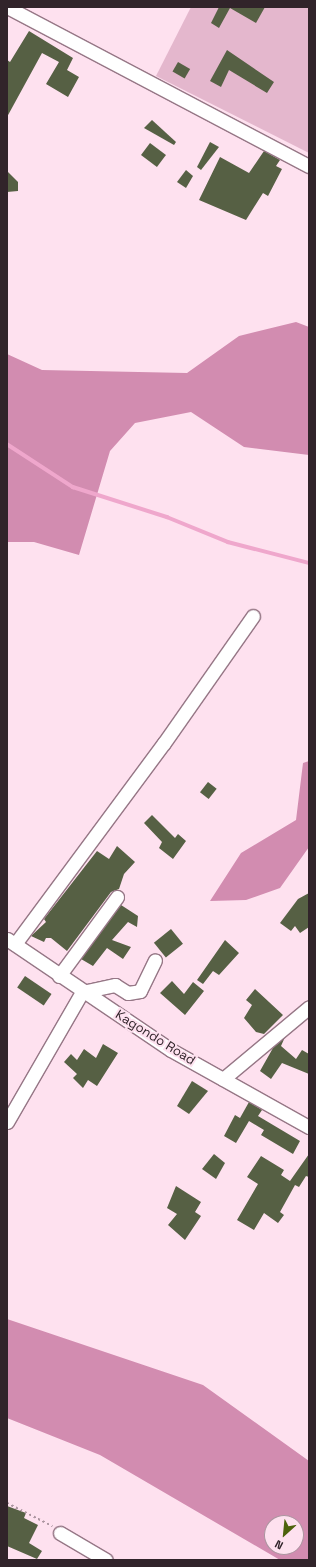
<!DOCTYPE html>
<style>
body{margin:0}
#map{position:relative;width:316px;height:1567px;overflow:hidden;background:#fee1ef;font-family:"Space Grotesk",sans-serif}
div>[style]{position:absolute}
.green>*{inset:0;background:#e4b7cd}
.forest>*{inset:0;background:#d28cb0}
.stream>*{height:3.5px;margin:-1.75px;padding:0 1.75px;transform-origin:1.75px;border-radius:1.75px;background:#efa7cc}
.building>*{inset:0;background:#566044;transform-origin:0 0}
.path>*{height:2px;margin-top:-1px;transform-origin:0;background:repeating-linear-gradient(90deg,#ad96a1 0 2px,transparent 0 5px)}
.roads{filter:drop-shadow(1px 0 #967786) drop-shadow(-1px 0 #967786) drop-shadow(0 1px #967786) drop-shadow(0 -1px #967786)}
.street>*{height:13px;margin:-6.5px;padding:0 6.5px;transform-origin:6.5px;border-radius:6.5px;background:#fff}
span{translate:-50% -50%;white-space:nowrap;text-align:center;line-height:1.15;-webkit-text-stroke:4px #fee1ef;paint-order:stroke}
.street-label{font-size:13px;color:#31242a}
.frame{position:absolute;inset:0;border:8px solid #31242a;pointer-events:none}
.north{position:absolute;left:264px;top:1515px;width:40px;height:40px;box-sizing:border-box;background:#fee1ef;border:1px solid #ac95a0;border-radius:50%;rotate:207deg;font-size:11px;font-weight:700;line-height:16px;text-align:center;color:#31242a}
.north::after{content:'';display:block;margin:auto;width:14px;height:18px;background:#4d620c;clip-path:polygon(50% 0,100% 100%,50% 72%,0 100%)}
</style>
<div id="map">
<div class="green">
<i style="clip-path:polygon(191px 7px,309px 7px,309px 153px,156px 76px)"></i>
</div>
<div class="forest">
<i style="clip-path:polygon(296px 322px,309px 327px,309px 455px,244px 447px,191px 412px,135px 423px,110px 451px,79px 555px,34px 542px,7px 542px,7px 354px,42px 370px,187px 373px,239px 336px)"></i>
<i style="clip-path:polygon(309px 761px,309px 847px,280px 888px,246px 900px,210px 901px,241px 853px,296px 820px,303px 763px)"></i>
<i style="clip-path:polygon(evenodd,7px 1319px,203px 1385px,309px 1461px,309px 1560px,280px 1560px,100px 1455px,7px 1418px,7px 1319px,272px 1523px,296px 1523px,296px 1547px,272px 1547px,272px 1523px)"></i>
</div>
<div class="stream">
<i style="left:7px;top:444px;width:79px;rotate:33.1deg"></i>
<i style="left:73px;top:487px;width:99px;rotate:17.7deg"></i>
<i style="left:167px;top:517px;width:66px;rotate:22.3deg"></i>
<i style="left:228px;top:542px;width:84px;rotate:14.5deg"></i>
</div>
<div class="building">
<i style="clip-path:polygon(219px 7px,265px 7px,256px 23px,230px 8px,219px 28px,211px 23px)"></i>
<i style="clip-path:polygon(29px 31px,73px 58px,67px 70px,79px 77px,68px 97px,46px 84px,59px 62px,42px 53px,7px 117px,7px 60px,10px 62px)"></i>
<i style="clip-path:polygon(227px 50px,274px 82px,267px 93px,229px 70px,221px 87px,210px 81px)"></i>
<i style="left:178px;top:62px;width:14px;height:11px;rotate:30deg"></i>
<i style="clip-path:polygon(152px 120px,176px 142px,174px 145px,144px 128px)"></i>
<i style="clip-path:polygon(210px 142px,219px 147px,201px 170px,197px 167px)"></i>
<i style="left:150px;top:143px;width:20px;height:15px;rotate:37deg"></i>
<i style="clip-path:polygon(264px 151px,280px 160px,276px 166px,282px 169px,268px 196px,263px 193px,246px 220px,199px 200px,220px 157px,249px 173px)"></i>
<i style="clip-path:polygon(186px 170px,193px 176px,186px 188px,177px 182px)"></i>
<i style="clip-path:polygon(7px 171px,18px 182px,18px 191px,7px 192px)"></i>
<i style="left:208px;top:782px;width:11px;height:13px;rotate:38deg"></i>
<i style="clip-path:polygon(152px 815px,175px 838px,178px 834px,186px 841px,173px 859px,159px 848px,162px 842px,144px 823px)"></i>
<i style="clip-path:polygon(117px 846px,135px 862px,124px 874px,119px 889px,111px 892px,67px 951px,51px 938px,46px 938px,44px 942px,31px 936px,46px 922px,44px 919px,97px 851px,109px 859px)"></i>
<i style="clip-path:polygon(309px 893px,309px 927px,300px 933px,295px 926px,291px 931px,280px 923px,298px 899px)"></i>
<i style="clip-path:polygon(121px 905px,138px 916px,137px 927px,128px 922px,112px 940px,131px 947px,123px 959px,107px 948px,93px 966px,81px 959px)"></i>
<i style="left:171px;top:929px;width:19px;height:22px;rotate:51deg"></i>
<i style="clip-path:polygon(225px 940px,239px 953px,219px 975px,213px 971px,203px 984px,197px 980px)"></i>
<i style="left:25px;top:976px;width:32px;height:14px;rotate:34deg"></i>
<i style="clip-path:polygon(172px 981px,184px 994px,193px 982px,204px 991px,185px 1015px,160px 993px)"></i>
<i style="clip-path:polygon(255px 989px,283px 1015px,264px 1034px,256px 1032px,244px 1018px,252px 1005px,246px 1000px)"></i>
<i style="clip-path:polygon(285px 1037px,281px 1046px,296px 1059px,302px 1050px,309px 1054px,309px 1074px,282px 1063px,271px 1079px,260px 1071px,273px 1048px)"></i>
<i style="clip-path:polygon(103px 1044px,118px 1053px,97px 1086px,88px 1080px,83px 1088px,73px 1078px,77px 1074px,64px 1062px,71px 1054px,77px 1060px,84px 1049px,96px 1058px)"></i>
<i style="clip-path:polygon(192px 1081px,208px 1091px,189px 1114px,177px 1106px)"></i>
<i style="clip-path:polygon(249px 1102px,262px 1110px,258px 1116px,300px 1141px,293px 1154px,261px 1135px,264px 1130px,249px 1121px,236px 1143px,224px 1136px,235px 1115px,240px 1118px)"></i>
<i style="clip-path:polygon(214px 1154px,225px 1163px,216px 1179px,202px 1169px)"></i>
<i style="clip-path:polygon(309px 1154px,309px 1177px,306px 1176px,299px 1187px,295px 1185px,280px 1212px,284px 1215px,278px 1223px,264px 1213px,254px 1230px,237px 1220px,258px 1184px,247px 1177px,261px 1156px,284px 1170px,281px 1175px,290px 1181px)"></i>
<i style="clip-path:polygon(176px 1186px,201px 1202px,195px 1212px,201px 1216px,185px 1240px,168px 1225px,177px 1214px,167px 1208px)"></i>
<i style="clip-path:polygon(7px 1506px,26px 1513px,24px 1518px,38px 1525px,29px 1543px,42px 1551px,37px 1559px,7px 1546px)"></i>
</div>
<div class="path">
<i style="left:7px;top:1503px;width:51px;rotate:27.1deg"></i>
</div>
<div class="roads">
<div class="street">
<i style="left:7px;top:7px;width:341px;rotate:27.8deg"></i>
<i style="left:7px;top:939px;width:198px;rotate:34.1deg"></i>
<i style="left:171px;top:1050px;width:158px;rotate:29.2deg"></i>
<i style="left:15px;top:944px;width:250px;rotate:-53.5deg"></i>
<i style="left:164px;top:743px;width:155px;rotate:-55deg"></i>
<i style="left:59px;top:976px;width:98px;rotate:-53.7deg"></i>
<i style="left:223px;top:1079px;width:112px;rotate:-39.9deg"></i>
<i style="left:7px;top:1122px;width:150px;rotate:-60deg"></i>
<i style="left:82px;top:992px;width:34px;rotate:-12deg"></i>
<i style="left:115px;top:985px;width:15px;rotate:32deg"></i>
<i style="left:128px;top:993px;width:12px;rotate:-9deg"></i>
<i style="left:140px;top:991px;width:34px;rotate:-64deg"></i>
<i style="left:60px;top:1533px;width:53px;rotate:30.4deg"></i>
</div>
</div>
<div class="street-label">
<span style="left:155px;top:1038px;rotate:32deg">Kagondo Road</span>
</div>
<div class="frame"></div>
<div class="north">N</div>
</div>
